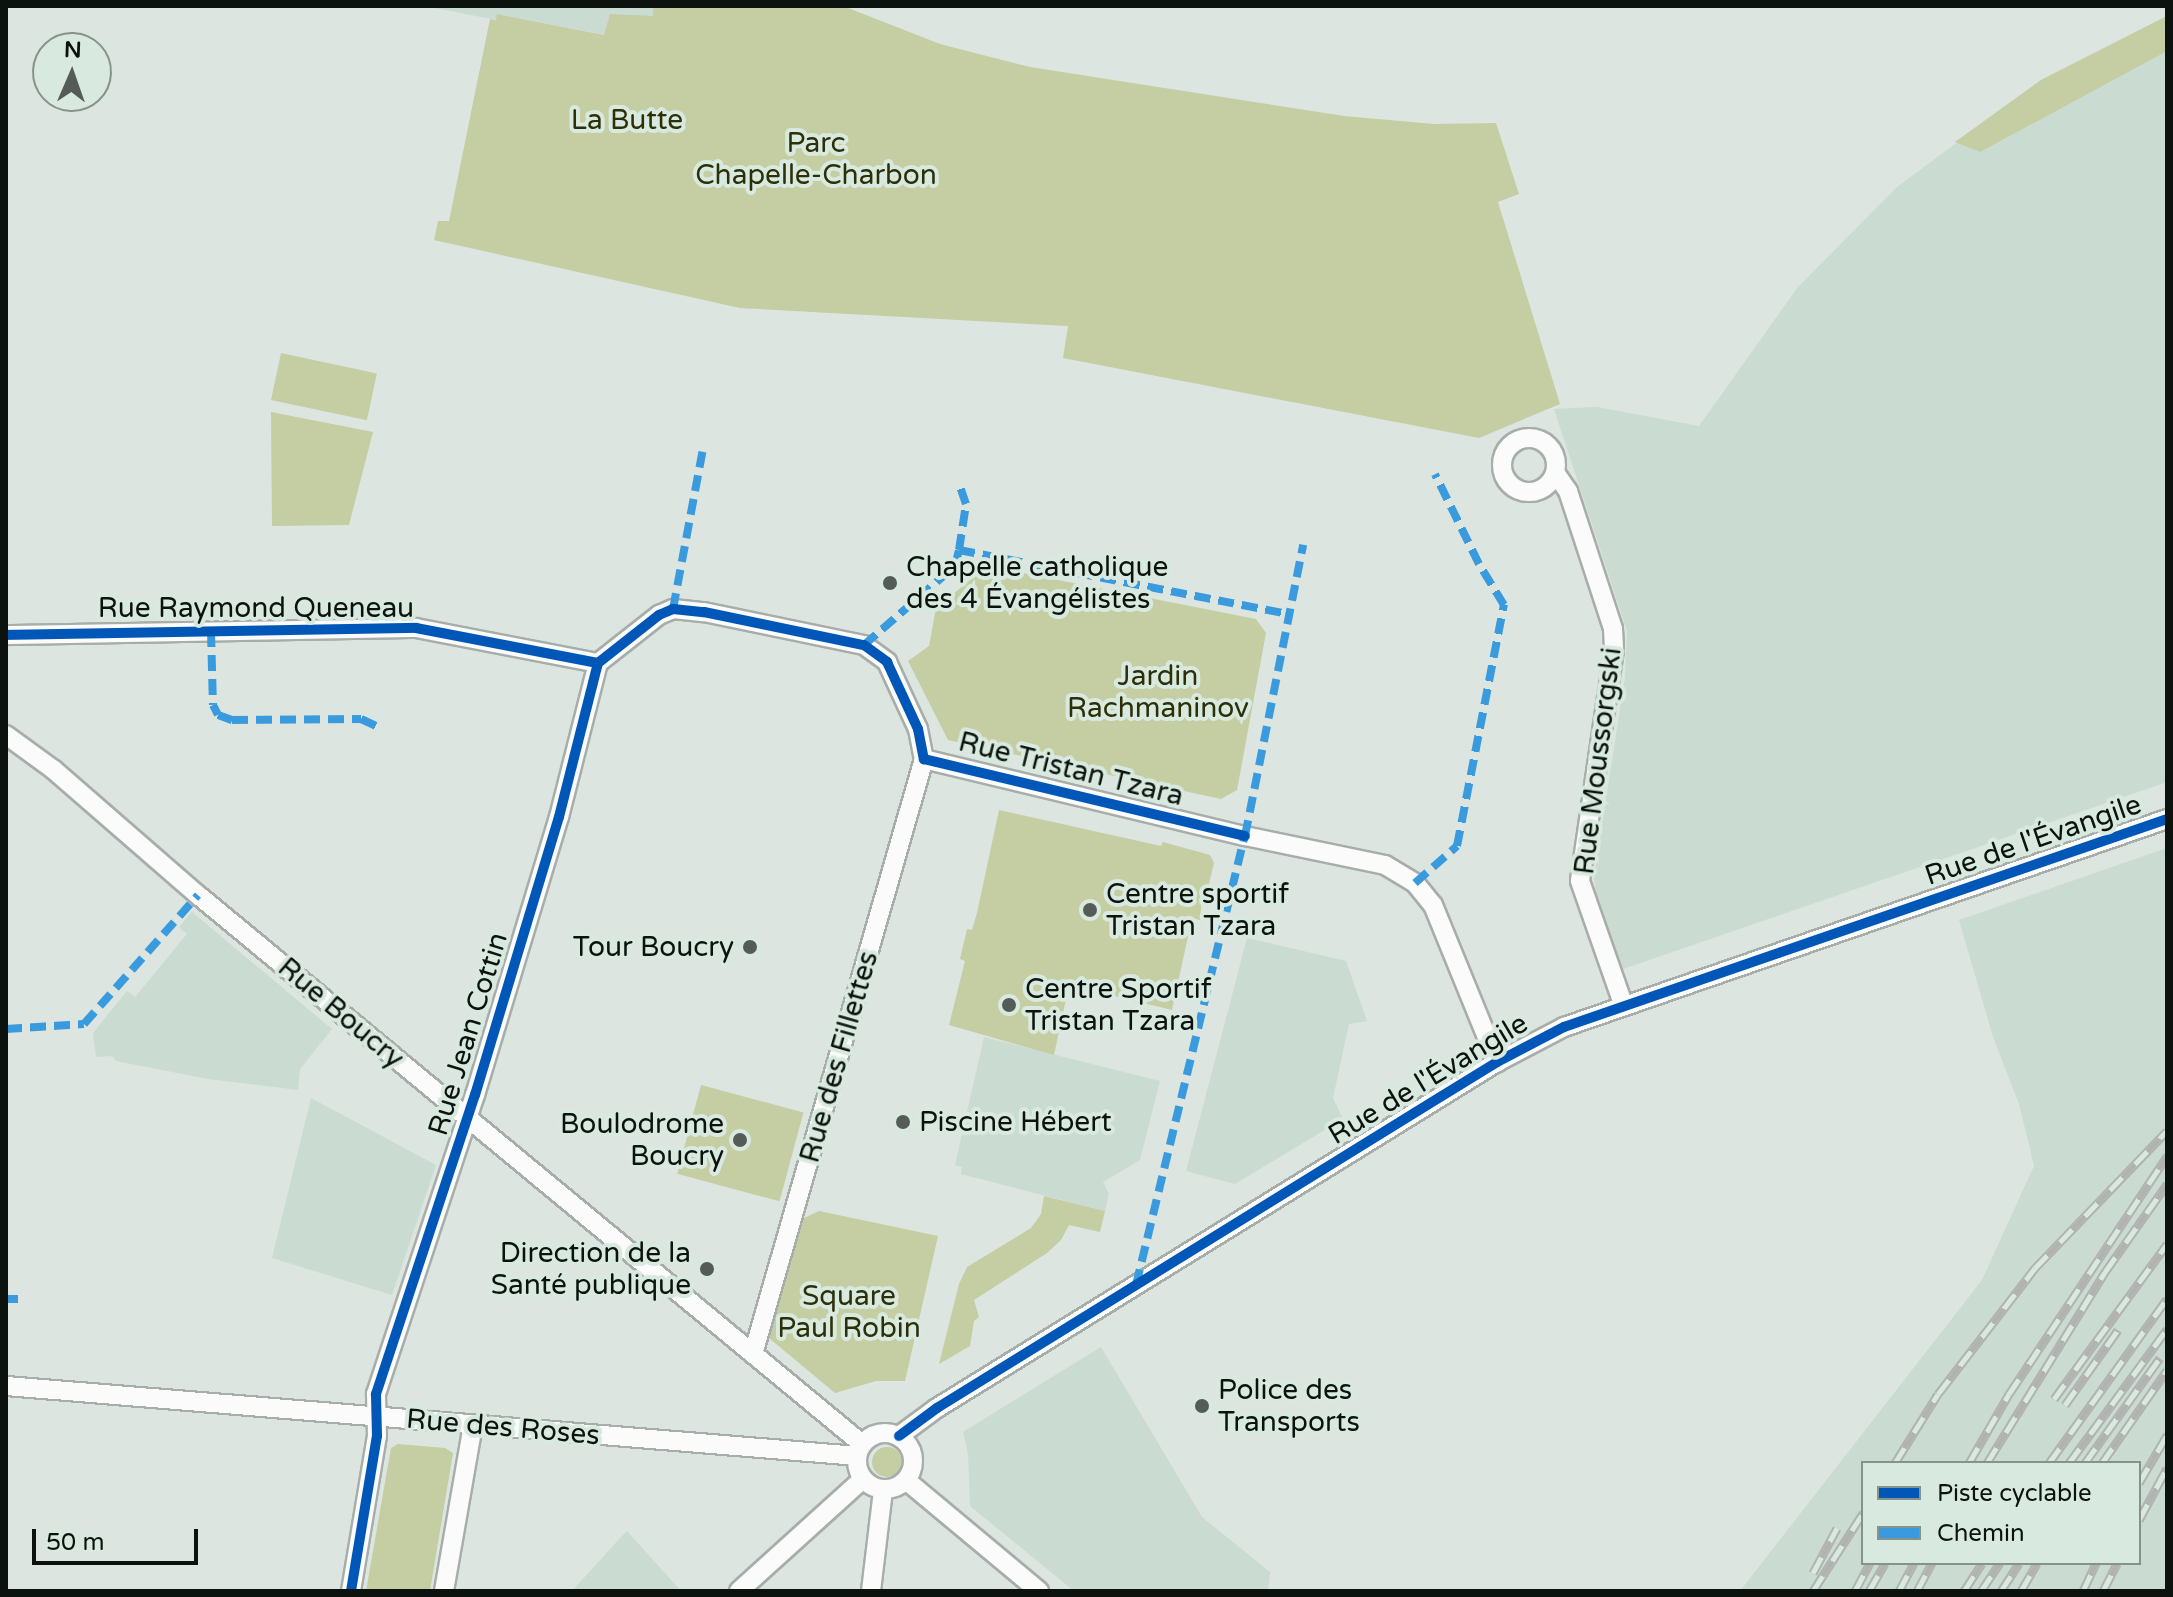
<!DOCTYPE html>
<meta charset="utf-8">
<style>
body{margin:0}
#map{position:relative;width:2173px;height:1597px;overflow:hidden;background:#dce5e0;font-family:"Varela Round",sans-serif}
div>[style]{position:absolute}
.built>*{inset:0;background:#cadbd1}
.green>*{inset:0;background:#c5cda2;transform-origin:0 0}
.round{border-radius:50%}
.roads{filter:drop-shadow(2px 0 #a7aeaa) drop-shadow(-2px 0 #a7aeaa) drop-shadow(0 2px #a7aeaa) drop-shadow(0 -2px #a7aeaa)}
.street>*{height:18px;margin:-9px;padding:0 9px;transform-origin:9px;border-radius:9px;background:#fafbfa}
.street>.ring{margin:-9px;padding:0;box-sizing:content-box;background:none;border:18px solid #fafbfa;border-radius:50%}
.rail>*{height:9px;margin-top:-4.5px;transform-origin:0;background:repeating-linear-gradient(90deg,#d8e9df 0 18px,#b1b3b1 0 36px);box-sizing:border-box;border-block:2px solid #b1b3b1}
.quiet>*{height:8px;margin-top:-4px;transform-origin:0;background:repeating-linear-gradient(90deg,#3a9ade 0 16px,transparent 0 24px)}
.cycleway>*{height:10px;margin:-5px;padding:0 5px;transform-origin:5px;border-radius:5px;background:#0057b8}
.dots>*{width:22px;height:22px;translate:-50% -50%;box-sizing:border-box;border:4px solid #d8e9df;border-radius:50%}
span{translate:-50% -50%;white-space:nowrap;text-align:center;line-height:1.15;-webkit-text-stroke:8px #d8e9df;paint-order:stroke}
.park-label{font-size:28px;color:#2d2f07}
.poi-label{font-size:28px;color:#0c120e}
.left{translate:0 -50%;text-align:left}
.right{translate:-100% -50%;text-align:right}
.street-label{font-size:28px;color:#0c120e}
.frame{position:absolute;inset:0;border:8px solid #0c120e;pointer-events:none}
.legend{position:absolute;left:1861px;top:1461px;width:280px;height:104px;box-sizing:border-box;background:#d8e9df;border:2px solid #86938b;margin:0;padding:10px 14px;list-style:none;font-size:24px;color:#0c120e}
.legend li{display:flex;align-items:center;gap:16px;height:40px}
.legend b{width:40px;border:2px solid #86938b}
.north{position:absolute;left:32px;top:32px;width:80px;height:80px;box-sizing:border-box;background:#d8e9df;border:2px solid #86938b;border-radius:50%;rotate:2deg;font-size:22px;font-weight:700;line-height:32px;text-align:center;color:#0c120e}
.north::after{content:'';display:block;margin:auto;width:28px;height:36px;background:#555c58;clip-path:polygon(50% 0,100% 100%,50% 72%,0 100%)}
.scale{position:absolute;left:32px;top:1529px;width:166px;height:36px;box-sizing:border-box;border:4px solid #0c120e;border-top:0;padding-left:10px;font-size:24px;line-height:28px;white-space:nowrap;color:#0c120e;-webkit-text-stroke:6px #d8e9df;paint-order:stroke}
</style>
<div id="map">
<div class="built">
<i style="clip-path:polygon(424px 6px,653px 6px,653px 16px,605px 35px,498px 14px,497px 20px)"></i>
<i style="clip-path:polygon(2167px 16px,2167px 782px,1623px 969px,1596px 895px,1594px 876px,1625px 677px,1627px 631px,1554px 409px,1597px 407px,1699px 426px,1798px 287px,1897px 187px,2041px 80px)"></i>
<i style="clip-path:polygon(evenodd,2167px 848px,2167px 1591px,1740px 1591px,1982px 1280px,2034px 1166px,2019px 1104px,1993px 1037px,1959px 920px,2167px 848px,2139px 1463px,2139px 1563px,1863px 1563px,1863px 1463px,2139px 1463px)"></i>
<i style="clip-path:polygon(192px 912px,332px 1029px,300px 1069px,298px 1090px,208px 1079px,116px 1061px,112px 1056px,96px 1057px,93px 1033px,127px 991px,135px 997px,187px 934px,179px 927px)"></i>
<i style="clip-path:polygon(1247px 938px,1346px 961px,1367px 1021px,1349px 1024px,1333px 1098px,1343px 1119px,1235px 1184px,1186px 1171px)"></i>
<i style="clip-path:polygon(984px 1037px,1160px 1081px,1140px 1160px,1103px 1182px,1109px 1194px,1105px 1211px,961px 1174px,962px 1167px,955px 1165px)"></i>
<i style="clip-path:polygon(311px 1098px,436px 1165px,392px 1295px,272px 1258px)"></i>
<i style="clip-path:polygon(1101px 1347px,1202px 1517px,1270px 1572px,1268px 1591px,1074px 1591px,970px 1506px,968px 1454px,963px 1432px)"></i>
<i style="clip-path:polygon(627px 1531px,681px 1591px,572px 1591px,621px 1537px)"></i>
</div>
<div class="green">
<i style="clip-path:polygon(653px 6px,843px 6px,940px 44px,1030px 67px,1344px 116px,1434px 124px,1496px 123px,1519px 194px,1498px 202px,1560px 404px,1479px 438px,1063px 358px,1068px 326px,740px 308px,434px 240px,438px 221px,449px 221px,490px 19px,496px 20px,497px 14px,604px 35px,610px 14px,653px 16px)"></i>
<i style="clip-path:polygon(2167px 16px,2167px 51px,1980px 152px,1955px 142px,2041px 80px)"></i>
<i style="left:281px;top:353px;width:98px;height:48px;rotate:12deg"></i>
<i style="clip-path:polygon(271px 412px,373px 432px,349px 525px,272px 526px)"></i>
<i style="clip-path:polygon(987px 566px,1256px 619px,1266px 633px,1237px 790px,1221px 799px,948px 740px,908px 661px,929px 646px,936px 608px)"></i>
<i style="clip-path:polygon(999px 810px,1161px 846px,1163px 842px,1210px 855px,1214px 863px,1206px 896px,1202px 896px,1200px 920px,1192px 918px,1172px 1010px,1069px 985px,1054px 1055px,949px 1025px,965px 961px,960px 959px,967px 929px,972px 930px,977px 913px)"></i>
<i style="left:701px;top:1085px;width:106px;height:92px;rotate:15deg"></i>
<i style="clip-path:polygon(1044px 1196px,1105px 1211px,1100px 1232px,1069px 1225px,1061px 1240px,1047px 1253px,974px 1300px,979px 1317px,974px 1321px,970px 1346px,939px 1364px,959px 1284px,967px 1267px,1031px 1228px,1041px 1214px)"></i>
<i style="clip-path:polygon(819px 1211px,938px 1236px,905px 1381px,876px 1381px,835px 1393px,769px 1338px,804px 1218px)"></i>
<i style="clip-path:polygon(398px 1444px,445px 1448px,453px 1453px,430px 1591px,366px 1591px,391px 1448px)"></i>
<i class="round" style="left:872px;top:1447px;width:30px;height:30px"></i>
</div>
<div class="roads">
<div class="street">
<i class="ring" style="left:1502px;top:438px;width:36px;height:36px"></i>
<i style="left:1556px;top:474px;width:21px;rotate:55deg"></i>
<i style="left:1568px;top:491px;width:145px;rotate:71.9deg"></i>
<i style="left:1613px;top:629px;width:21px;rotate:87deg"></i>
<i style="left:1614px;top:650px;width:233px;rotate:98.4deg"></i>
<i style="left:1580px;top:881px;width:130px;rotate:70.7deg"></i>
<i style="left:6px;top:635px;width:410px;rotate:-1deg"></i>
<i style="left:416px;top:628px;width:185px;rotate:10.9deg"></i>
<i style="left:598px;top:663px;width:78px;rotate:-38.2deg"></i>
<i style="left:659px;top:615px;width:15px;rotate:-23deg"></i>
<i style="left:673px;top:609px;width:31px;rotate:6deg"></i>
<i style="left:704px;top:612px;width:163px;rotate:11.7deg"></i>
<i style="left:864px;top:645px;width:29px;rotate:36deg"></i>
<i style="left:887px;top:662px;width:74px;rotate:65.2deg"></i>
<i style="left:918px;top:729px;width:31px;rotate:79deg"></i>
<i style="left:924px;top:759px;width:330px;rotate:13.5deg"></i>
<i style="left:1245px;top:836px;width:143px;rotate:11.7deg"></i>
<i style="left:1385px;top:865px;width:35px;rotate:31deg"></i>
<i style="left:1415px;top:883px;width:28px;rotate:51deg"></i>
<i style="left:1433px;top:905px;width:170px;rotate:67.8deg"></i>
<i style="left:6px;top:735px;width:59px;rotate:36.1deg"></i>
<i style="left:54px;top:770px;width:191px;rotate:41deg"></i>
<i style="left:198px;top:895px;width:862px;rotate:39.58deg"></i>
<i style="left:753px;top:1354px;width:619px;rotate:-73.97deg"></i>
<i style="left:6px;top:1386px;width:854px;rotate:4.7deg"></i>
<i class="ring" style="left:857px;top:1433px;width:38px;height:38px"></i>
<i style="left:899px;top:1436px;width:47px;rotate:-36.4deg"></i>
<i style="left:937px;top:1408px;width:658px;rotate:-31.71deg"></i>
<i style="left:1497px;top:1062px;width:76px;rotate:-27.6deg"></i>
<i style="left:1564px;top:1027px;width:638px;rotate:-19.03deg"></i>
<i style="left:907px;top:1481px;width:172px;rotate:39.8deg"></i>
<i style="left:351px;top:1591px;width:157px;rotate:-80.5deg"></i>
<i style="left:377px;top:1436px;width:42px;rotate:-91.4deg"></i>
<i style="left:376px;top:1394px;width:315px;rotate:-71.7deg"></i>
<i style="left:475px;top:1095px;width:290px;rotate:-73.2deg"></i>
<i style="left:559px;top:817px;width:159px;rotate:-75.8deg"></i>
<i style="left:444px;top:1591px;width:169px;rotate:-80.1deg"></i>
<i style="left:739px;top:1591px;width:167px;rotate:-42.1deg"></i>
<i style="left:871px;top:1591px;width:102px;rotate:-83.2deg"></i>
</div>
</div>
<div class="rail">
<i style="left:2054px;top:1399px;width:192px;rotate:-53.9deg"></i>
<i style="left:2065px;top:1405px;width:92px;rotate:-54.8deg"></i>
<i style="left:1895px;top:1463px;width:81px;rotate:-58.1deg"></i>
<i style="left:1938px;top:1394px;width:159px;rotate:-52.4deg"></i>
<i style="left:2035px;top:1268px;width:190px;rotate:-46.1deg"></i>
<i style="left:1969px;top:1463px;width:80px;rotate:-59.9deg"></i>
<i style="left:2009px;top:1394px;width:286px;rotate:-56.4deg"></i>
<i style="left:1987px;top:1463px;width:225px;rotate:-58.3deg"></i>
<i style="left:2105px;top:1272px;width:108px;rotate:-54.8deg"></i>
<i style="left:2049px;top:1463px;width:202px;rotate:-54.3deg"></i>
<i style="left:2069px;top:1463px;width:166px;rotate:-53.8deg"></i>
<i style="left:2085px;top:1463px;width:129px;rotate:-54.5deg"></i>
<i style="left:2102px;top:1463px;width:113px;rotate:-55deg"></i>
<i style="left:2139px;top:1483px;width:56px;rotate:-59.7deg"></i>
<i style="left:2139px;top:1520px;width:59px;rotate:-61.7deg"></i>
<i style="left:1813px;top:1573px;width:51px;rotate:-61.9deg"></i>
<i style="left:1813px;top:1591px;width:93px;rotate:-57.3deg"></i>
<i style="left:1855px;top:1591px;width:32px;rotate:-62deg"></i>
<i style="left:1869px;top:1591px;width:32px;rotate:-60deg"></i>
<i style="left:1899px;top:1591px;width:32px;rotate:-62deg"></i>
<i style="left:1917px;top:1591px;width:32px;rotate:-62deg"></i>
<i style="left:1964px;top:1591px;width:33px;rotate:-57deg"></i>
<i style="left:1981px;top:1591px;width:34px;rotate:-56deg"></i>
<i style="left:2001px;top:1591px;width:33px;rotate:-57deg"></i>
<i style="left:2021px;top:1591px;width:32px;rotate:-60deg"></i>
<i style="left:2083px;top:1591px;width:31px;rotate:-65deg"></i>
<i style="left:2103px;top:1591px;width:31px;rotate:-63deg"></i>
</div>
<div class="quiet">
<i style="left:959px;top:550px;width:47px;rotate:-81.3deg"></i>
<i style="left:966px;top:504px;width:21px;rotate:-109deg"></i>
<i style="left:673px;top:609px;width:168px;rotate:-79.4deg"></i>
<i style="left:211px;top:631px;width:74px;rotate:88.5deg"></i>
<i style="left:213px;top:705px;width:11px;rotate:63deg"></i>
<i style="left:218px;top:715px;width:15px;rotate:20deg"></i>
<i style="left:232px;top:720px;width:129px;rotate:-0.4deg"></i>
<i style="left:361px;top:719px;width:23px;rotate:25deg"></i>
<i style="left:864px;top:645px;width:121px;rotate:-41deg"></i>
<i style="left:955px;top:566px;width:16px;rotate:-76deg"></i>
<i style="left:959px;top:550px;width:336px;rotate:11deg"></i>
<i style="left:1415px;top:883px;width:56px;rotate:-41.4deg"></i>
<i style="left:1457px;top:846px;width:246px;rotate:-79deg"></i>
<i style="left:1504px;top:605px;width:48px;rotate:-121.4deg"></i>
<i style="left:1479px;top:564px;width:100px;rotate:-116.1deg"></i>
<i style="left:6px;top:1029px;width:78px;rotate:-3.7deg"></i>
<i style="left:84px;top:1024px;width:172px;rotate:-48.5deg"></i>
<i style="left:1136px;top:1285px;width:462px;rotate:-76.4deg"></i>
<i style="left:1245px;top:836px;width:297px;rotate:-78.7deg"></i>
<i style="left:6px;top:1299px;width:12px"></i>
</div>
<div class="cycleway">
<i style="left:6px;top:635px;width:410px;rotate:-1deg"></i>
<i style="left:416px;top:628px;width:185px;rotate:10.9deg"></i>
<i style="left:598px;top:663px;width:78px;rotate:-38.2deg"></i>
<i style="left:659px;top:615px;width:15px;rotate:-23deg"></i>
<i style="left:673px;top:609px;width:31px;rotate:6deg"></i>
<i style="left:704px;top:612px;width:163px;rotate:11.7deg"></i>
<i style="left:864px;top:645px;width:29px;rotate:36deg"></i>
<i style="left:887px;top:662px;width:74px;rotate:65.2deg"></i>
<i style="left:918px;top:729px;width:31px;rotate:79deg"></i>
<i style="left:924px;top:759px;width:330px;rotate:13.5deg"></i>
<i style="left:899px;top:1436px;width:47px;rotate:-36.4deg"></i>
<i style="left:937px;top:1408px;width:658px;rotate:-31.71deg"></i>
<i style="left:1497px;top:1062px;width:76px;rotate:-27.6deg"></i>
<i style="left:1564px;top:1027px;width:638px;rotate:-19.03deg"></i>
<i style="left:351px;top:1591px;width:157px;rotate:-80.5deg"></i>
<i style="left:377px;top:1436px;width:42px;rotate:-91.4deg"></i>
<i style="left:376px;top:1394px;width:315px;rotate:-71.7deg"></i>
<i style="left:475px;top:1095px;width:290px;rotate:-73.2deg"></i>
<i style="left:559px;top:817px;width:159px;rotate:-75.8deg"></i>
</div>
<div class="dots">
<i style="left:890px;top:583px;background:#555c58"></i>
<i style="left:1090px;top:910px;background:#555c58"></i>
<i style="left:750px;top:947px;background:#555c58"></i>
<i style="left:1009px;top:1005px;background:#555c58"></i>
<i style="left:903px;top:1122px;background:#555c58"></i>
<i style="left:740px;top:1140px;background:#555c58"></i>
<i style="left:707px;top:1269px;background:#555c58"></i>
<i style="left:1202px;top:1406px;background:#555c58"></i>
</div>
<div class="park-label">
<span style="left:627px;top:120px">La Butte</span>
<span style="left:816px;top:159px">Parc<br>Chapelle-Charbon</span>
<span style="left:1158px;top:692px">Jardin<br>Rachmaninov</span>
<span style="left:849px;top:1312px">Square<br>Paul Robin</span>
</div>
<div class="poi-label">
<span class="left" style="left:906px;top:583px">Chapelle catholique<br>des 4 Évangélistes</span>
<span class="left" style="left:1106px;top:910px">Centre sportif<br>Tristan Tzara</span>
<span class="right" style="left:734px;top:947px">Tour Boucry</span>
<span class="left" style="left:1025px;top:1005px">Centre Sportif<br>Tristan Tzara</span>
<span class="left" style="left:919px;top:1122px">Piscine Hébert</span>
<span class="right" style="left:724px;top:1140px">Boulodrome<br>Boucry</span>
<span class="right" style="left:691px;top:1269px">Direction de la<br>Santé publique</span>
<span class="left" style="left:1218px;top:1406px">Police des<br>Transports</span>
</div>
<div class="street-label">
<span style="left:256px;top:608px">Rue Raymond Queneau</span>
<span style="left:1598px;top:761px;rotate:-83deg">Rue Moussorgski</span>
<span style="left:1071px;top:769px;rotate:14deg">Rue Tristan Tzara</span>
<span style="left:2033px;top:840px;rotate:-19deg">Rue de l'Évangile</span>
<span style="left:341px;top:1013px;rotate:40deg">Rue Boucry</span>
<span style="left:468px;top:1034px;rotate:-73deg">Rue Jean Cottin</span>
<span style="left:839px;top:1057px;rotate:-74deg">Rue des Fillettes</span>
<span style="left:1428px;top:1079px;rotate:-31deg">Rue de l'Évangile</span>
<span style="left:503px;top:1427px;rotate:5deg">Rue des Roses</span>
</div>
<div class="frame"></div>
<ul class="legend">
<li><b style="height:10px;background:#0057b8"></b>Piste cyclable</li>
<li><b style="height:10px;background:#3a9ade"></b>Chemin</li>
</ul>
<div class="north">N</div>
<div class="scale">50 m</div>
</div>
